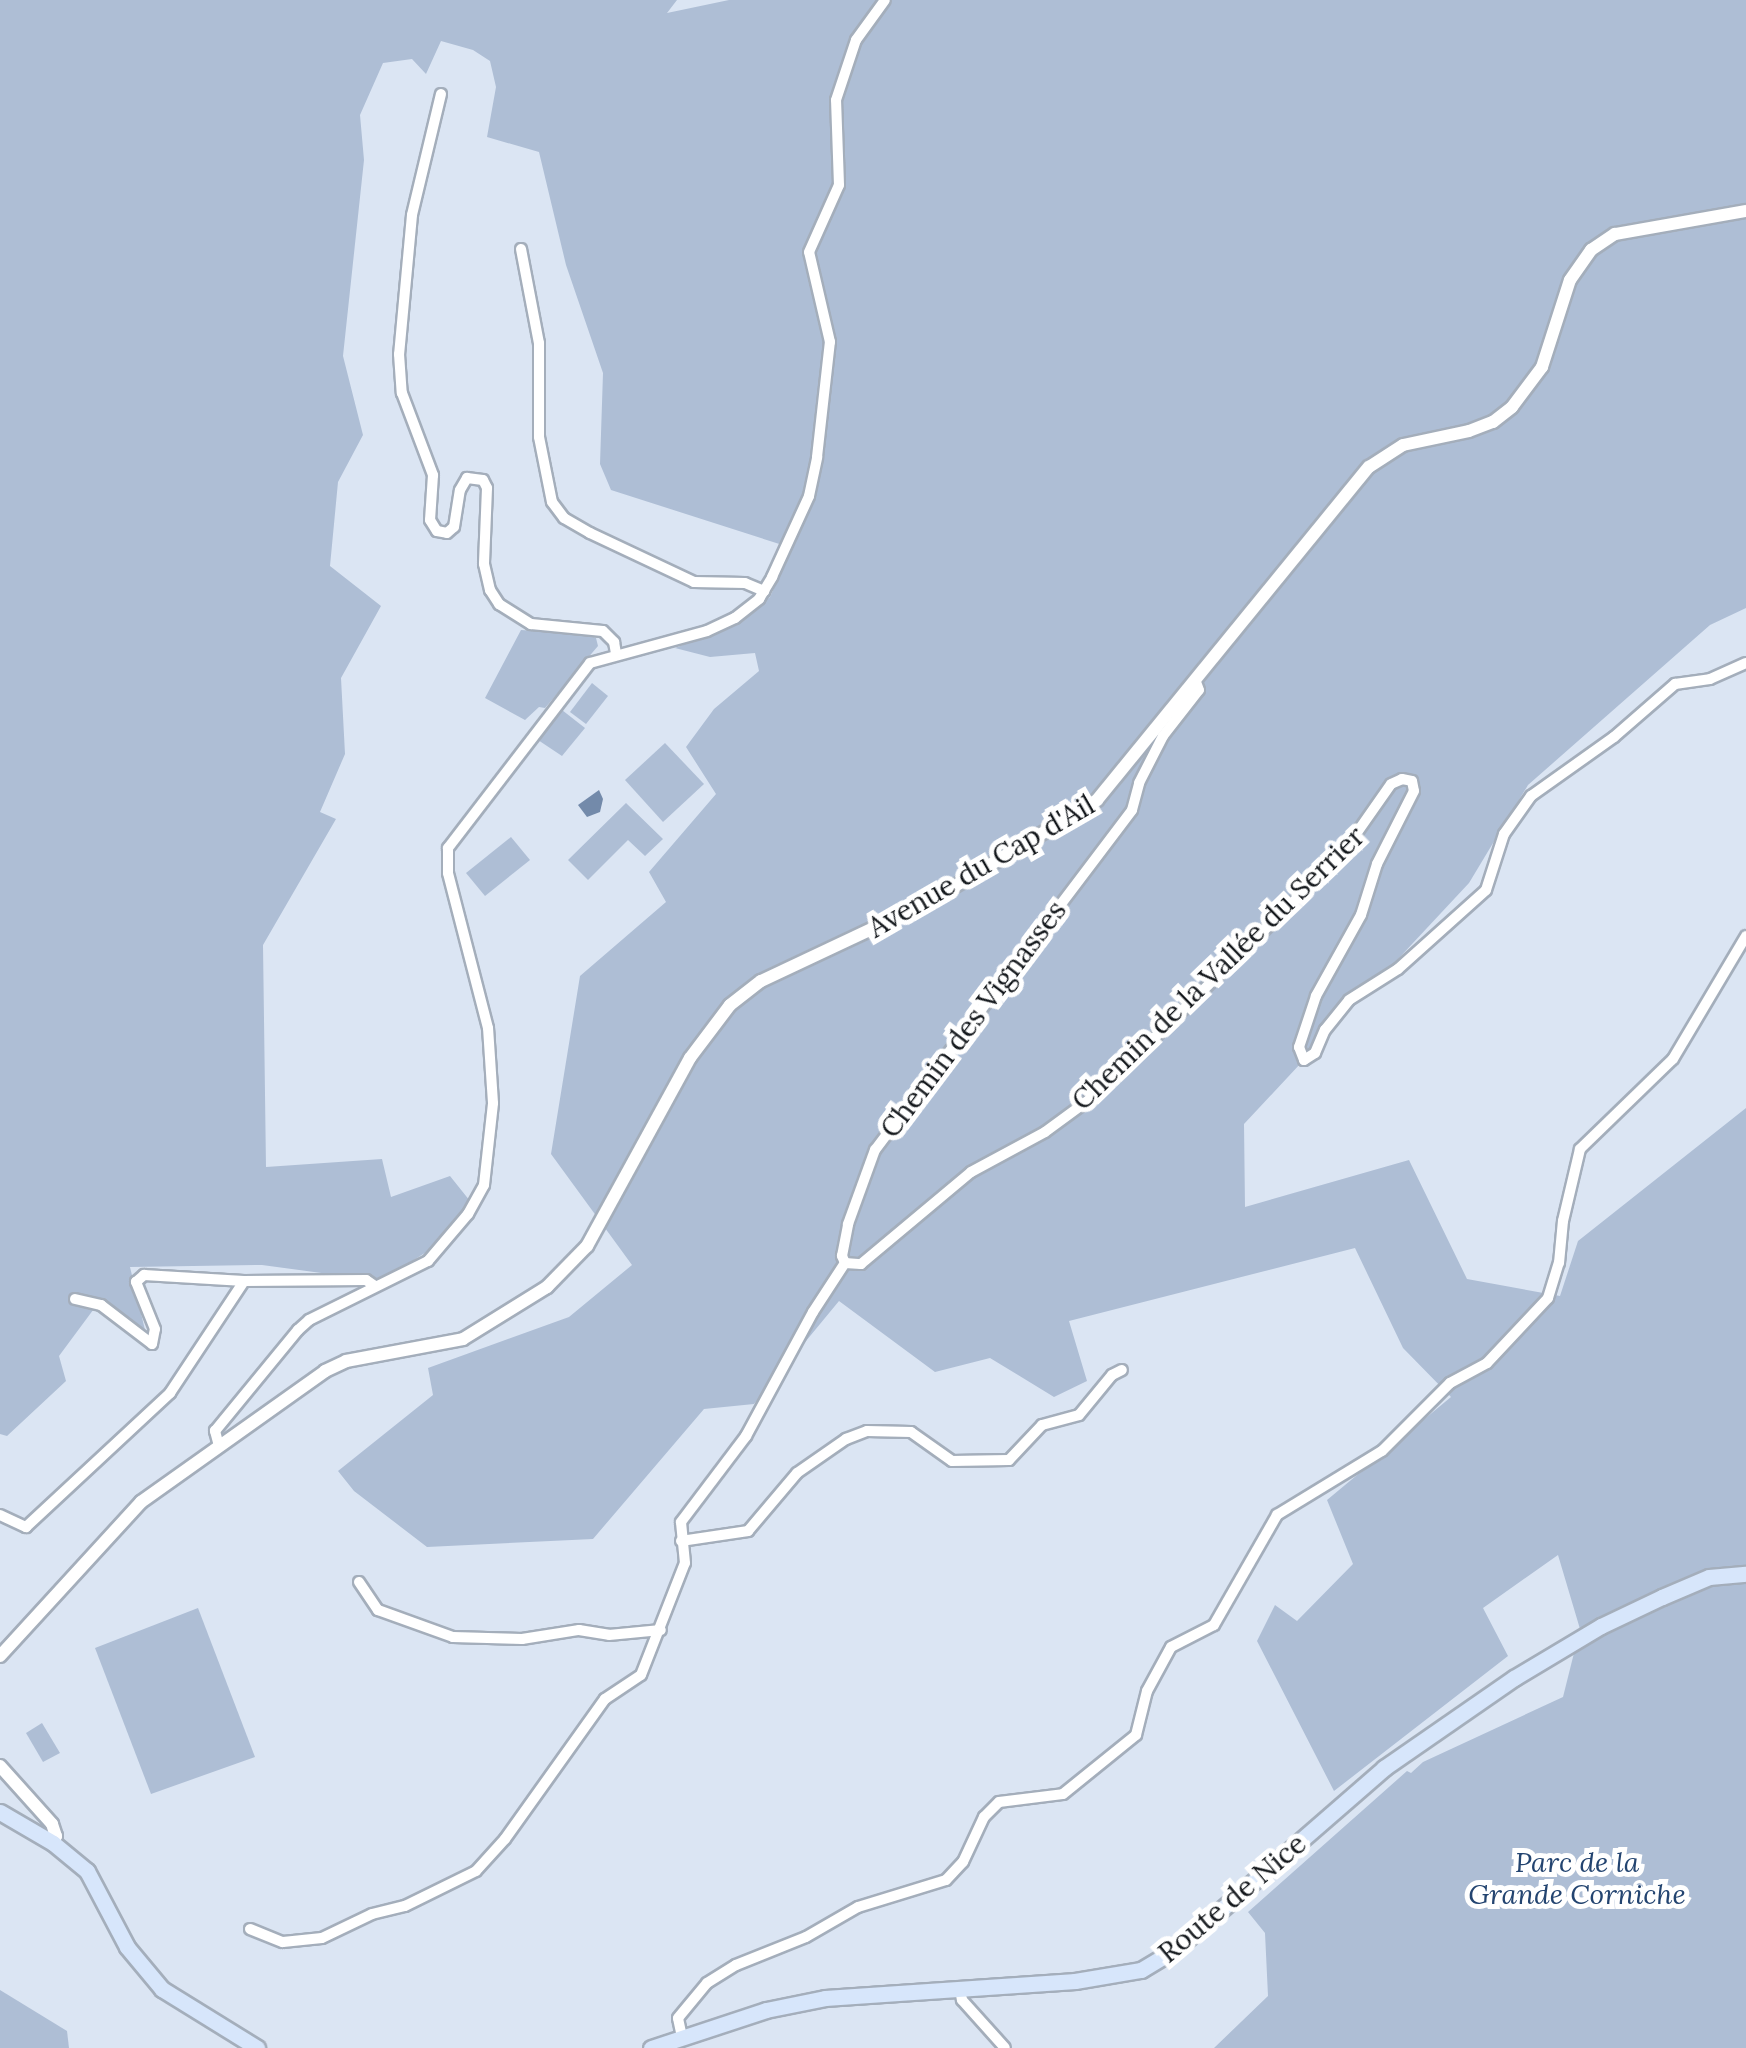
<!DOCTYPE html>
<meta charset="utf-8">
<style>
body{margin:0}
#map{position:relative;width:1746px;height:2048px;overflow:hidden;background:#dbe5f3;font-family:Lora,serif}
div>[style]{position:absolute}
.green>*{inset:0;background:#aebed5}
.water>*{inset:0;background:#738aaa}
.roads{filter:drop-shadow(2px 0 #a4aebb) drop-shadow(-2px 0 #a4aebb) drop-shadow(0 2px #a4aebb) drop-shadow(0 -2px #a4aebb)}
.minor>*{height:10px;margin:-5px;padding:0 5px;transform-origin:5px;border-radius:5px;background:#fff}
.tertiary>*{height:12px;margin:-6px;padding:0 6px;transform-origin:6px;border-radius:6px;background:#fff}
.secondary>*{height:15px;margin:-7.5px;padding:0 7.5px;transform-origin:7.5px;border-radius:7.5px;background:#d7e6fb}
span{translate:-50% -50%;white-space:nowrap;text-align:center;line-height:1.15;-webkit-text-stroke:10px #fff;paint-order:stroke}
.street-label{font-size:28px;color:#13171b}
.park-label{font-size:28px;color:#234470;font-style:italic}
</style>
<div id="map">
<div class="green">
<div style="clip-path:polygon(0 0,677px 0,667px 13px,729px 0,1746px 0,1746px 608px,1710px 625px,1528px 785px,1469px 883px,1244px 1124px,1245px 1207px,1409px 1160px,1467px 1279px,1560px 1296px,1578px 1241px,1746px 1108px,1746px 2048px,1214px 2048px,1268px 1996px,1265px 1933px,1248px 1912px,1407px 1771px,1411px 1773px,1423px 1762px,1563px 1697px,1580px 1629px,1558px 1555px,1483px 1608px,1508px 1656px,1334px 1791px,1257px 1641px,1275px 1605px,1297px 1621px,1353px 1564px,1327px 1500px,1451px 1397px,1403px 1348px,1355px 1248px,1069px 1321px,1087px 1381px,1054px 1397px,990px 1358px,935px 1372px,839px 1301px,754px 1404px,704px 1409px,593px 1539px,427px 1547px,354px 1491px,338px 1471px,433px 1395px,428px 1368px,569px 1317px,632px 1265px,551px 1154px,580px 976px,666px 902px,649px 872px,716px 794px,686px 747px,714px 709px,759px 671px,755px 653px,710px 657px,675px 648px,727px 628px,770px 597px,792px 548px,611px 490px,600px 464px,603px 373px,566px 265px,539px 152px,487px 137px,496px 87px,490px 61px,473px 50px,441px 41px,426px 74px,412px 59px,383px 63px,360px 115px,364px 160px,343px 356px,363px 435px,338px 482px,330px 566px,381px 606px,341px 678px,345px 754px,320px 812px,336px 819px,263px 945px,266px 1167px,382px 1159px,391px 1197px,450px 1176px,470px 1201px,431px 1249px,381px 1281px,262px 1265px,130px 1267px,145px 1330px,99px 1302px,59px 1356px,66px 1381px,7px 1436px,0 1434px)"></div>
<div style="clip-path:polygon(521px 630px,586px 634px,596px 638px,598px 646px,545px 708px,539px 707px,525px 720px,485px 698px)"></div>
<div style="clip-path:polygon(592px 683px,608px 696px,586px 724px,570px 712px)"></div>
<div style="clip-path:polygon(562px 710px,585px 728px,562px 756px,538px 740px)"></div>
<div style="clip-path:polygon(665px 743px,704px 784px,663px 822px,625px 780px)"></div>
<div style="clip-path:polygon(626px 803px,663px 839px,645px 856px,628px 840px,588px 880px,568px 860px)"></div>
<div style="clip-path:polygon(511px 837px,530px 860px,485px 896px,466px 873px)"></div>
<div style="clip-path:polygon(198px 1608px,255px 1757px,151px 1794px,95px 1648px)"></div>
<div style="clip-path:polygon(42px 1723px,60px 1753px,43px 1762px,26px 1733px)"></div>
<div style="clip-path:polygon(0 1990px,67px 2031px,69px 2048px,0 2048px)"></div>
</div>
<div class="water">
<div style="clip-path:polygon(599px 790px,603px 799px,600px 812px,587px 817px,578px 805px)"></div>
</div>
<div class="roads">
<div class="minor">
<div style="left:441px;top:94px;width:124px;rotate:103.5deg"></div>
<div style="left:412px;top:215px;width:140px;rotate:95.3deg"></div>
<div style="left:399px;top:354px;width:39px;rotate:86deg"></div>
<div style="left:402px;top:393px;width:88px;rotate:69.3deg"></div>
<div style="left:433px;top:475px;width:45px;rotate:93.8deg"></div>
<div style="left:430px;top:520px;width:13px;rotate:58deg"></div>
<div style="left:437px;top:531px;width:10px;rotate:11deg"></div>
<div style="left:447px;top:533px;width:9px;rotate:-41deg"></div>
<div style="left:454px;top:527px;width:37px;rotate:-81deg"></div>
<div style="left:460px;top:490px;width:14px;rotate:-60deg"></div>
<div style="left:467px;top:478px;width:16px;rotate:7deg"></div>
<div style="left:483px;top:480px;width:9px;rotate:63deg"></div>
<div style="left:487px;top:488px;width:76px;rotate:92.3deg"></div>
<div style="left:484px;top:564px;width:27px;rotate:77deg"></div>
<div style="left:490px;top:590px;width:17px;rotate:57deg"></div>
<div style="left:499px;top:604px;width:38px;rotate:32deg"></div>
<div style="left:531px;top:624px;width:72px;rotate:5.6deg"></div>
<div style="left:603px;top:631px;width:16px;rotate:45deg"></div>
<div style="left:614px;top:642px;width:11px;rotate:80deg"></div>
<div style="left:521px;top:249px;width:96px;rotate:79.2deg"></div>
<div style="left:539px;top:343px;width:94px;rotate:90deg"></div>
<div style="left:539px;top:437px;width:66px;rotate:78.7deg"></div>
<div style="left:552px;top:502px;width:20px;rotate:53deg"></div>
<div style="left:564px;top:518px;width:30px;rotate:30deg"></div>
<div style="left:590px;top:533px;width:115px;rotate:25.2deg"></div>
<div style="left:694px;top:582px;width:51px;rotate:1.1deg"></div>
<div style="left:745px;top:583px;width:21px;rotate:23deg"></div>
<div style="left:845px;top:1263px;width:16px;rotate:4deg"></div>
<div style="left:861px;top:1264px;width:143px;rotate:-39.9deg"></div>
<div style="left:971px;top:1172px;width:84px;rotate:-28.4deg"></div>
<div style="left:1045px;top:1132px;width:66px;rotate:-36.3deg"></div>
<div style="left:1098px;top:1093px;width:342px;rotate:-44.4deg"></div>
<div style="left:1342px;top:854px;width:85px;rotate:-55deg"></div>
<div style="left:1391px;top:784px;width:12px;rotate:-24deg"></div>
<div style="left:1402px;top:779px;width:10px;rotate:11deg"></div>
<div style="left:1412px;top:781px;width:10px;rotate:79deg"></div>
<div style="left:1414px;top:791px;width:82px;rotate:116.9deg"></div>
<div style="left:1377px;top:864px;width:53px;rotate:107.4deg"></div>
<div style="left:1361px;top:915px;width:93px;rotate:119.1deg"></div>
<div style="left:1316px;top:996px;width:54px;rotate:108.4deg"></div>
<div style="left:1299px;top:1047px;width:14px;rotate:69deg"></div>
<div style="left:1304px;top:1060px;width:13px;rotate:-32deg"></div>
<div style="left:1315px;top:1053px;width:25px;rotate:-67deg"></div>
<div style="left:1325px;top:1030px;width:38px;rotate:-51deg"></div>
<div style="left:1349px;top:1000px;width:58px;rotate:-32.3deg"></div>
<div style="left:1398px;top:969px;width:118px;rotate:-41.9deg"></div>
<div style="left:1486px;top:890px;width:59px;rotate:-72.2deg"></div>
<div style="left:1504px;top:834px;width:47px;rotate:-54.6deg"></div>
<div style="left:1531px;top:796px;width:102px;rotate:-35.4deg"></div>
<div style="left:1614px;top:737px;width:81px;rotate:-41deg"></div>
<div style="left:1675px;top:684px;width:35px;rotate:-8deg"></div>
<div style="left:1710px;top:679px;width:39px;rotate:-24deg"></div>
<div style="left:75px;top:1299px;width:27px;rotate:13deg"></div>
<div style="left:101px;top:1305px;width:64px;rotate:37.4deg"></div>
<div style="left:152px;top:1344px;width:15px;rotate:-79deg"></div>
<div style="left:155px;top:1329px;width:51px;rotate:-112deg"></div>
<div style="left:136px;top:1282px;width:11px;rotate:-41deg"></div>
<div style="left:144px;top:1275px;width:100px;rotate:3.4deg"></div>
<div style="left:244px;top:1281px;width:122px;rotate:-0.5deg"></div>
<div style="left:366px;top:1280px;width:11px;rotate:34deg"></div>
<div style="left:219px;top:1446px;width:16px;rotate:-105deg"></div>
<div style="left:215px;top:1431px;width:131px;rotate:-50.6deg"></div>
<div style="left:298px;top:1330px;width:15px;rotate:-42deg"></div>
<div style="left:309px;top:1320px;width:133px;rotate:-26.4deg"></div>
<div style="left:428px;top:1261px;width:62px;rotate:-49.6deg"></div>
<div style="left:468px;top:1214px;width:33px;rotate:-61deg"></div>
<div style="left:484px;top:1185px;width:82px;rotate:-83.7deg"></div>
<div style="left:493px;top:1103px;width:75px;rotate:-93.8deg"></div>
<div style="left:488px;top:1028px;width:160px;rotate:-104.5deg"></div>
<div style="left:448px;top:873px;width:25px;rotate:-90deg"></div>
<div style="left:448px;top:848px;width:233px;rotate:-52.5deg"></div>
<div style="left:590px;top:663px;width:121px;rotate:-15.3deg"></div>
<div style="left:707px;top:631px;width:31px;rotate:-25deg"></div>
<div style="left:735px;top:618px;width:31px;rotate:-38deg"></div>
<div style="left:759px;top:599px;width:26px;rotate:-59deg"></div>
<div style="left:772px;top:577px;width:89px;rotate:-65.4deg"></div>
<div style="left:809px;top:496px;width:40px;rotate:-78deg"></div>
<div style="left:817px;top:457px;width:116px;rotate:-83.6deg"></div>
<div style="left:830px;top:342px;width:92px;rotate:-103.1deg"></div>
<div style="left:809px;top:252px;width:73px;rotate:-65.9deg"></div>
<div style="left:839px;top:185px;width:85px;rotate:-92deg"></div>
<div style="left:836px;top:100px;width:63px;rotate:-71.6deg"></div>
<div style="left:856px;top:40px;width:49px;rotate:-54.1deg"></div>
<div style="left:0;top:1515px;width:29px;rotate:25deg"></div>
<div style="left:26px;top:1527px;width:197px;rotate:-42.9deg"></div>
<div style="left:170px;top:1393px;width:134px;rotate:-56.5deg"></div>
<div style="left:681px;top:1541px;width:68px;rotate:-8.5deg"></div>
<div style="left:748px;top:1531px;width:76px;rotate:-49.8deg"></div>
<div style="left:797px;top:1473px;width:60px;rotate:-34.8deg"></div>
<div style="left:846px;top:1439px;width:22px;rotate:-21deg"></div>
<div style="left:867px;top:1431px;width:44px;rotate:1.3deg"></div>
<div style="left:911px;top:1432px;width:50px;rotate:35.3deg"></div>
<div style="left:952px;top:1461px;width:57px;rotate:-1deg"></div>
<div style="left:1009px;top:1460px;width:48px;rotate:-46.7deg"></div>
<div style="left:1042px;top:1425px;width:38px;rotate:-15deg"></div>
<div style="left:1079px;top:1415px;width:52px;rotate:-50.5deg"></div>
<div style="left:1112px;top:1375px;width:11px;rotate:-27deg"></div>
<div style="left:359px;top:1582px;width:34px;rotate:56deg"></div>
<div style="left:378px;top:1610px;width:80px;rotate:19.8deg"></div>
<div style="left:453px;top:1637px;width:69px;rotate:1.7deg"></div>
<div style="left:522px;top:1639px;width:58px;rotate:-9deg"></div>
<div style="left:579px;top:1630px;width:30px;rotate:9deg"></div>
<div style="left:609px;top:1635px;width:52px;rotate:-5.5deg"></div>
<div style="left:250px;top:1929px;width:35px;rotate:22deg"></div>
<div style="left:283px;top:1942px;width:39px;rotate:-6deg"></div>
<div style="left:322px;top:1938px;width:55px;rotate:-25.6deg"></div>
<div style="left:372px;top:1914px;width:34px;rotate:-14deg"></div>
<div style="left:405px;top:1906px;width:79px;rotate:-26.2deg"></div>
<div style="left:476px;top:1871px;width:43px;rotate:-47.8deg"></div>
<div style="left:505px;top:1839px;width:172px;rotate:-54.5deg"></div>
<div style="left:605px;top:1699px;width:43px;rotate:-33.7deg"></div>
<div style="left:641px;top:1675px;width:120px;rotate:-68.6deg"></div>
<div style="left:685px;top:1563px;width:41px;rotate:-95.6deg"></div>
<div style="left:681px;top:1522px;width:108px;rotate:-52.9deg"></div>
<div style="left:746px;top:1436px;width:141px;rotate:-61.6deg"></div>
<div style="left:813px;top:1312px;width:59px;rotate:-56.9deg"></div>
<div style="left:845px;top:1263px;width:8px;rotate:-113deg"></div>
<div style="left:842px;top:1256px;width:33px;rotate:-79deg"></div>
<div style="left:848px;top:1224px;width:79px;rotate:-70deg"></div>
<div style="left:875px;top:1150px;width:426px;rotate:-52.9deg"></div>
<div style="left:1132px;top:810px;width:28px;rotate:-75deg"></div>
<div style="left:1139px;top:783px;width:53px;rotate:-62.9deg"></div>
<div style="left:1163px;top:736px;width:58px;rotate:-52deg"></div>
<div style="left:1199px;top:690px;width:9px;rotate:-111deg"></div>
<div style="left:960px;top:1989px;width:11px;rotate:80deg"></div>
<div style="left:962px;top:2000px;width:64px;rotate:48.1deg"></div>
<div style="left:682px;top:2037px;width:19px;rotate:-102deg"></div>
<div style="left:678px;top:2018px;width:45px;rotate:-50.4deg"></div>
<div style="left:707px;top:1983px;width:34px;rotate:-32deg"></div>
<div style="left:736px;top:1965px;width:75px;rotate:-21.8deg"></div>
<div style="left:806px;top:1937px;width:60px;rotate:-30deg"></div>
<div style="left:858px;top:1907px;width:92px;rotate:-17.1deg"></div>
<div style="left:946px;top:1880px;width:25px;rotate:-47deg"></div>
<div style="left:963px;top:1862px;width:50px;rotate:-65deg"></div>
<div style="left:984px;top:1817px;width:21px;rotate:-45deg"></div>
<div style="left:999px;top:1802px;width:64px;rotate:-7.1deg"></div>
<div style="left:1063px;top:1794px;width:94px;rotate:-38.9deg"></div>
<div style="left:1136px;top:1735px;width:45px;rotate:-76deg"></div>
<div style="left:1147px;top:1691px;width:50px;rotate:-61.4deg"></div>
<div style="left:1171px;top:1647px;width:48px;rotate:-27.1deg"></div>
<div style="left:1214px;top:1625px;width:127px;rotate:-60.2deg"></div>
<div style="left:1277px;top:1515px;width:123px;rotate:-31.4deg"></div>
<div style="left:1382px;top:1451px;width:96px;rotate:-45deg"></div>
<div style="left:1450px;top:1383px;width:42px;rotate:-28.4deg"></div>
<div style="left:1487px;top:1363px;width:89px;rotate:-46.8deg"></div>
<div style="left:1548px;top:1298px;width:37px;rotate:-73deg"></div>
<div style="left:1559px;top:1263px;width:42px;rotate:-84.6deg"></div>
<div style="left:1563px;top:1221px;width:74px;rotate:-76.7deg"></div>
<div style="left:1580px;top:1149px;width:129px;rotate:-44.1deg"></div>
<div style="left:1673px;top:1059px;width:143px;rotate:-59.3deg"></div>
</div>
<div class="tertiary">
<div style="left:0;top:1656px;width:209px;rotate:-47.5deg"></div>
<div style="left:141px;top:1502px;width:226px;rotate:-35.4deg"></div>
<div style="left:325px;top:1371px;width:23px;rotate:-25deg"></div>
<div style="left:346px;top:1361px;width:119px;rotate:-10.6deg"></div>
<div style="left:463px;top:1339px;width:99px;rotate:-31.8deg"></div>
<div style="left:547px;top:1287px;width:57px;rotate:-45.7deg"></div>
<div style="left:587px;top:1246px;width:214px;rotate:-61.3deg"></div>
<div style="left:690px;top:1058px;width:66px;rotate:-53deg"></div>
<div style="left:730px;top:1005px;width:39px;rotate:-38deg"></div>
<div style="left:761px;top:981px;width:183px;rotate:-25.2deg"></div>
<div style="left:927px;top:903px;width:199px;rotate:-31.2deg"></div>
<div style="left:1097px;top:800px;width:430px;rotate:-50.8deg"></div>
<div style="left:1369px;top:467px;width:40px;rotate:-32.9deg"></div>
<div style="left:1403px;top:445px;width:67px;rotate:-12deg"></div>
<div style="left:1469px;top:431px;width:26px;rotate:-21deg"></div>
<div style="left:1493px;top:422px;width:24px;rotate:-38deg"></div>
<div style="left:1512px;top:407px;width:50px;rotate:-53.1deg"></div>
<div style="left:1542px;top:367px;width:91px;rotate:-72.2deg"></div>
<div style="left:1570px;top:280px;width:37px;rotate:-55deg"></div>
<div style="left:1591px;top:250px;width:29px;rotate:-34deg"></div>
<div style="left:1615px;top:234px;width:133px;rotate:-10deg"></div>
<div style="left:0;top:1766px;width:78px;rotate:48.1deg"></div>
<div style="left:52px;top:1824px;width:13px;rotate:72deg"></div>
<div style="left:56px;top:1836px;width:8px;rotate:113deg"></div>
</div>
<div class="secondary">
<div style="left:0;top:1812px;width:61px;rotate:30.3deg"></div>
<div style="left:53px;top:1843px;width:44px;rotate:39.5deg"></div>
<div style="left:87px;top:1871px;width:86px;rotate:62.2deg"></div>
<div style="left:127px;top:1947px;width:55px;rotate:50.2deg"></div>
<div style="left:162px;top:1989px;width:112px;rotate:31.8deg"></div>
<div style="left:651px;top:2048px;width:121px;rotate:-18.3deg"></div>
<div style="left:766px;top:2010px;width:60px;rotate:-11.5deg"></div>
<div style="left:825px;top:1998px;width:251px;rotate:-3.9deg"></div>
<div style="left:1075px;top:1981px;width:67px;rotate:-9.5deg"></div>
<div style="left:1141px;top:1970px;width:41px;rotate:-31deg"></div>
<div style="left:1176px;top:1949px;width:276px;rotate:-41deg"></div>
<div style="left:1384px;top:1768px;width:158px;rotate:-34.7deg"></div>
<div style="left:1514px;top:1678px;width:101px;rotate:-30.9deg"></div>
<div style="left:1601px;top:1626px;width:68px;rotate:-25.4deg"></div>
<div style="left:1662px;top:1597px;width:51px;rotate:-23.1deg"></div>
<div style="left:1709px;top:1577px;width:37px;rotate:-5deg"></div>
</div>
</div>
<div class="street-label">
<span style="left:981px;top:866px;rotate:-30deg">Avenue du Cap d'Ail</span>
<span style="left:1218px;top:968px;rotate:-44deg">Chemin de la Vallée du Serrier</span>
<span style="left:973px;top:1019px;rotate:-53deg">Chemin des Vignasses</span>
<span style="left:1232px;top:1898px;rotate:-40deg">Route de Nice</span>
</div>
<div class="park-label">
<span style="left:1577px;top:1878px">Parc de la<br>Grande Corniche</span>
</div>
</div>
